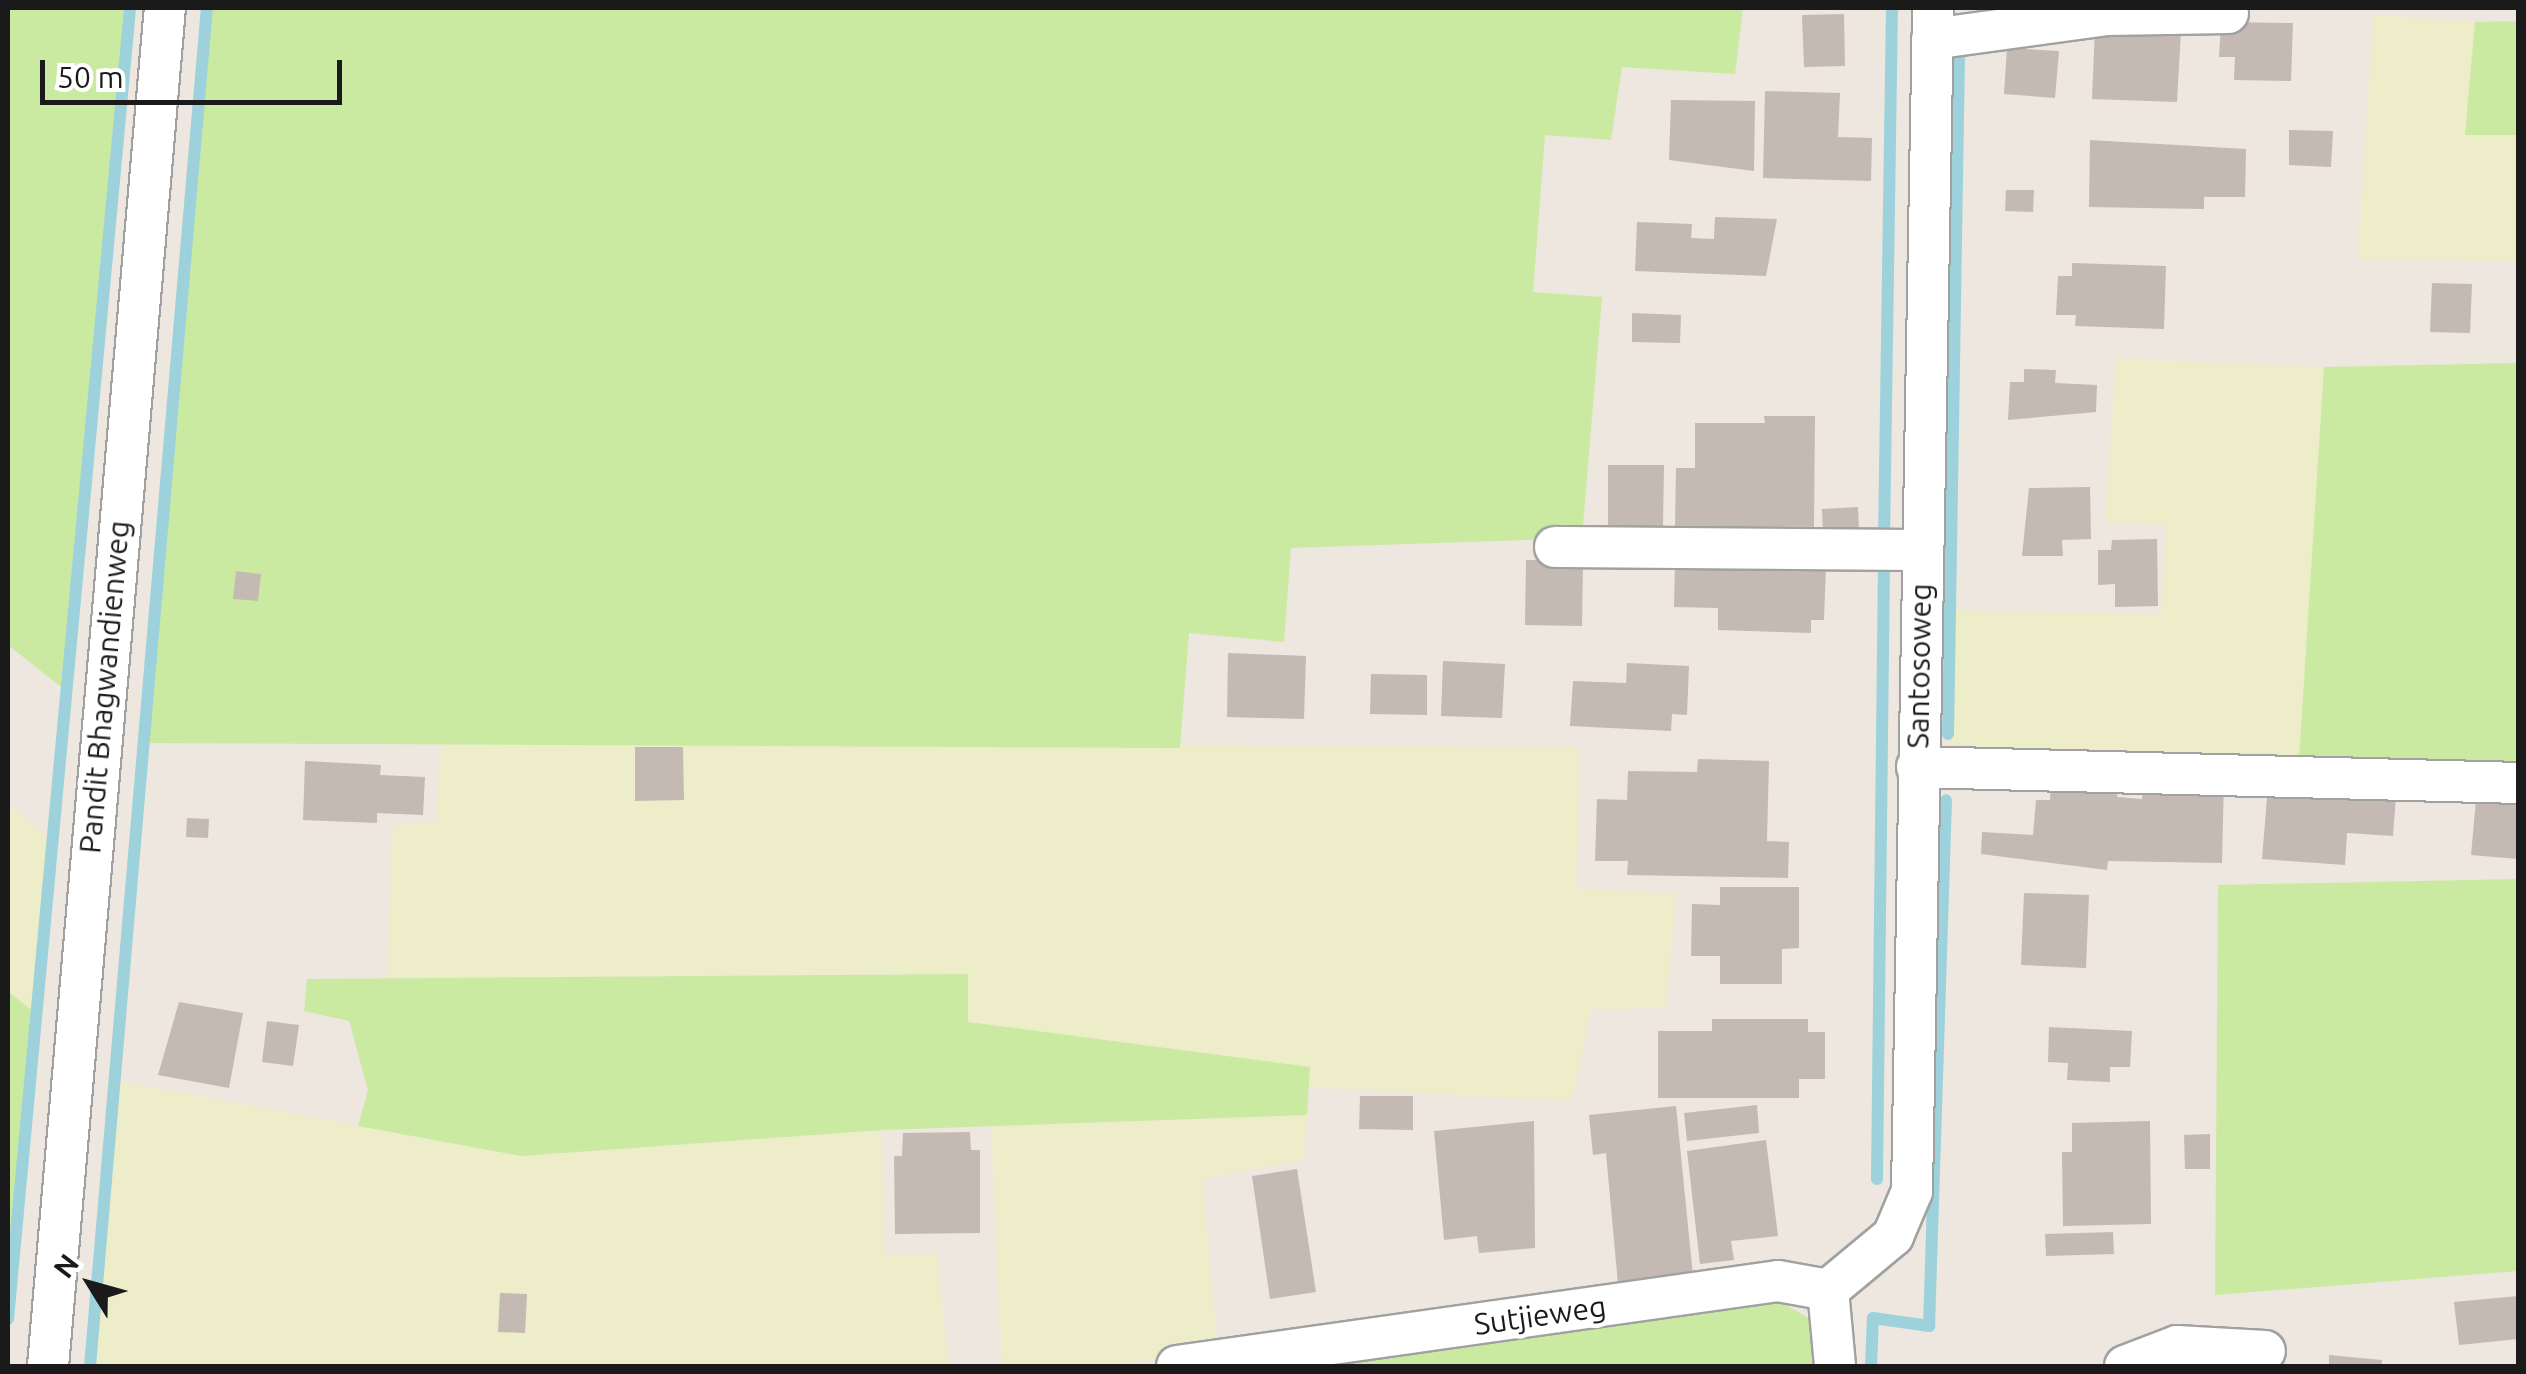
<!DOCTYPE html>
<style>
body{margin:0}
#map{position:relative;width:2526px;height:1374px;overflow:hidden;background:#ede7df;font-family:Ubuntu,sans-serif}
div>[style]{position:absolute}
.farmland>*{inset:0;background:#ededc9}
.grass>*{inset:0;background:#caeaa2}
.stream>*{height:12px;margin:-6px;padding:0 6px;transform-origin:6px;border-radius:6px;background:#9dd2dc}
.building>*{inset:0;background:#c4b9b3}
.roads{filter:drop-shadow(2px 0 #a1a1a1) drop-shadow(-2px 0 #a1a1a1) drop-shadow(0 2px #a1a1a1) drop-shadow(0 -2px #a1a1a1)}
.minor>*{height:40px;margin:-20px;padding:0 20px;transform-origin:20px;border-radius:20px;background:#fff}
span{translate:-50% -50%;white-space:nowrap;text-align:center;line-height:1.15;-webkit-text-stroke:9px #fff;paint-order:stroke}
.street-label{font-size:30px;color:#1a1a1a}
.frame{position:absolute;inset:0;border:10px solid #1a1a1a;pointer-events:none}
.north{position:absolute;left:40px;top:1234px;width:100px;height:100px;-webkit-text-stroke:8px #fff;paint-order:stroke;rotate:307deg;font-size:28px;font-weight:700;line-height:40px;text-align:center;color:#1a1a1a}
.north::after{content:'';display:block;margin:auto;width:35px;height:45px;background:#1a1a1a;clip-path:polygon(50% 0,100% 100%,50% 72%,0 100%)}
.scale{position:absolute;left:40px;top:60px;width:302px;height:45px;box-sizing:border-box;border:5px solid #1a1a1a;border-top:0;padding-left:12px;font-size:30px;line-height:35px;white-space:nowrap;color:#1a1a1a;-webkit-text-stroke:8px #fff;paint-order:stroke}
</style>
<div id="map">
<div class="farmland">
<div style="clip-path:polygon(2373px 15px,2475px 22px,2465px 135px,2518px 135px,2518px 261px,2358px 259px)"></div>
<div style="clip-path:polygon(2116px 359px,2324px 367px,2299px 761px,1947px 758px,1950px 610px,2161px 615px,2167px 525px,2105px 522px)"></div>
<div style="clip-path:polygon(441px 744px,1580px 747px,1576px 889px,1676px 894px,1666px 1007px,1591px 1010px,1572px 1101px,1309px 1087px,1309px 1067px,967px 1022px,968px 974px,387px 978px,393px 825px,436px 822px)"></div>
<div style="clip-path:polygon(8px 804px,50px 839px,37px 1015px,8px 991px)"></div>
<div style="clip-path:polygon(112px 1080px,521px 1156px,882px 1130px,884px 1256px,937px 1254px,949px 1366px,90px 1366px)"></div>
<div style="clip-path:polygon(1307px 1115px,1303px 1160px,1202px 1179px,1218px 1351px,1102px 1366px,1002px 1366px,991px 1126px)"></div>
</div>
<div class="grass">
<div style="clip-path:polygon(8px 8px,130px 8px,65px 690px,8px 645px)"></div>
<div style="clip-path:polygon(207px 8px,1743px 8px,1735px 74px,1622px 67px,1611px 140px,1545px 135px,1533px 292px,1602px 297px,1582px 538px,1291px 548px,1284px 642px,1189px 633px,1180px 748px,139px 743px)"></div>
<div style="clip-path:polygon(2518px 21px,2518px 135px,2465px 135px,2475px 22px)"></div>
<div style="clip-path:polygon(2518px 363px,2518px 763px,2299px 761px,2324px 367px)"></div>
<div style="clip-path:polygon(2518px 879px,2518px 1271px,2215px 1295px,2218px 885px)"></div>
<div style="clip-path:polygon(968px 974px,968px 1022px,1310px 1067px,1307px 1115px,882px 1130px,521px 1156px,358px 1126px,368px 1090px,349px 1021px,304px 1011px,307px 979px)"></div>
<div style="clip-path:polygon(8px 991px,37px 1015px,8px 1315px)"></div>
<div style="clip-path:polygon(1749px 1301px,1782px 1303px,1812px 1320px,1816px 1366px,1309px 1366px)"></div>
</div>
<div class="stream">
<div style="left:1884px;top:539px;width:531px;rotate:-89.14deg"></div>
<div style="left:1948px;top:734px;width:678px;rotate:-89.07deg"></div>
<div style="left:1877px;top:1179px;width:613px;rotate:-89.35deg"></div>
<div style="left:8px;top:1319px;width:1317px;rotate:-84.68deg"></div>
<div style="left:90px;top:1366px;width:1363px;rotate:-85.08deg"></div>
<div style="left:1871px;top:1366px;width:48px;rotate:-87.6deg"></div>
<div style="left:1873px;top:1318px;width:57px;rotate:8.1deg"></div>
<div style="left:1929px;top:1326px;width:526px;rotate:-88.15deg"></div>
</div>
<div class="building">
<div style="clip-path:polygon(1844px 14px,1845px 66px,1804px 67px,1802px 15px)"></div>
<div style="clip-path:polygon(2221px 22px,2293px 23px,2291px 81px,2234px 80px,2235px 57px,2219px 57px)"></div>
<div style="clip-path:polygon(2095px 26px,2181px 30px,2177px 102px,2092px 99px)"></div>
<div style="clip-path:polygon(2007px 48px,2059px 51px,2055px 98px,2004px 94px)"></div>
<div style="clip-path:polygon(1765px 91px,1840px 93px,1838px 137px,1872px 138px,1871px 181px,1763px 178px)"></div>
<div style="clip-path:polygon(1671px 100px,1755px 101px,1754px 171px,1669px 160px)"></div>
<div style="clip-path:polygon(2289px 130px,2333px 131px,2331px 167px,2289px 165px)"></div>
<div style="clip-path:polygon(2090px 140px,2246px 149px,2245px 197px,2204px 197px,2204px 209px,2089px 207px)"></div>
<div style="clip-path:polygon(2006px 190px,2034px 190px,2033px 212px,2005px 211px)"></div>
<div style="clip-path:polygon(1715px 217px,1777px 219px,1766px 276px,1635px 271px,1637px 222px,1692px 224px,1691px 238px,1714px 239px)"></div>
<div style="clip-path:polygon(2072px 263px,2166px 266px,2164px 329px,2075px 326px,2076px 315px,2056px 315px,2058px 276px,2072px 276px)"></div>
<div style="clip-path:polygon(2432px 283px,2472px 284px,2470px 333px,2430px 332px)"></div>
<div style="clip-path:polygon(1632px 313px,1681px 315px,1680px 343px,1632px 342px)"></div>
<div style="clip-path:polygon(2024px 369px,2056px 370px,2055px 383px,2097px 385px,2096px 412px,2008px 420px,2010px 382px,2024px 382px)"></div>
<div style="clip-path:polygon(1764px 416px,1815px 416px,1814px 527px,1675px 526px,1676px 468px,1695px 468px,1695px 423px,1765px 423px)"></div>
<div style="clip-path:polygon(1608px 465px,1664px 465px,1663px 526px,1608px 526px)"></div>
<div style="clip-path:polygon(2090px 487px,2091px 539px,2062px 540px,2063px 556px,2022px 556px,2029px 488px)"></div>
<div style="clip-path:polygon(1858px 507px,1859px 530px,1823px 532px,1822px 509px)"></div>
<div style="clip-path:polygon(2157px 539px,2158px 606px,2115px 607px,2115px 584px,2098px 585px,2098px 550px,2111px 550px,2112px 540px)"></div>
<div style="clip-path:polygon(1526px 560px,1583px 560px,1582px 626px,1525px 625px)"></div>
<div style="clip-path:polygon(1675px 562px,1826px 566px,1824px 620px,1811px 620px,1811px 633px,1718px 630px,1718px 608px,1674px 607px)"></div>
<div style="clip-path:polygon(236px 571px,261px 574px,258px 601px,233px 599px)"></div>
<div style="clip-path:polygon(1228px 653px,1306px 656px,1304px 719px,1227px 717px)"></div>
<div style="clip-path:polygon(1443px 661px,1505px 664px,1502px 718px,1441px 716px)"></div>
<div style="clip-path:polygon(1627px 663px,1689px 666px,1687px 715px,1672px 714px,1671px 731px,1570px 726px,1573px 681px,1626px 683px)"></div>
<div style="clip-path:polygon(1371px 674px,1427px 675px,1427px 715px,1370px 714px)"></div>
<div style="clip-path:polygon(635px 747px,683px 747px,684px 800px,635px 801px)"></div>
<div style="clip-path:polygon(1698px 759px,1769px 761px,1767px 841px,1789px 842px,1788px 878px,1627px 875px,1628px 861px,1595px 861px,1597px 799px,1627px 800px,1628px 771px,1697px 772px)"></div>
<div style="clip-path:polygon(305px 761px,381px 765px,380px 775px,425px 777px,423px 815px,377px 813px,377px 823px,303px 820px)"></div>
<div style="clip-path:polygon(2224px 778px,2222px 863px,2108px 861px,2107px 870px,1981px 854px,1982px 832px,2033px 835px,2036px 800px,2050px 800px,2051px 782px,2118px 786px,2117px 797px,2142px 799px,2143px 779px)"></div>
<div style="clip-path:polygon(2268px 786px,2396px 796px,2393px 836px,2347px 833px,2345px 865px,2262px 859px)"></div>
<div style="clip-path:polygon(2476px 800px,2518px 803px,2518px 859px,2471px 855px)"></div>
<div style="clip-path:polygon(187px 818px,209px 819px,208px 838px,186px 837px)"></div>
<div style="clip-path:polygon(1720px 887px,1799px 887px,1799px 948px,1782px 949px,1782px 984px,1720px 984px,1720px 956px,1691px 956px,1692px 904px,1720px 905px)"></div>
<div style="clip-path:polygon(2024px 893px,2089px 895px,2086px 968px,2021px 965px)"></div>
<div style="clip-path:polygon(179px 1002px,243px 1013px,229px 1088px,158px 1075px)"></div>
<div style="clip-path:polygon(1712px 1019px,1808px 1019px,1808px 1032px,1825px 1032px,1825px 1079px,1799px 1079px,1799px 1098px,1658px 1098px,1658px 1031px,1712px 1031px)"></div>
<div style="clip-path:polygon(267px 1021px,299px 1025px,293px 1066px,262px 1062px)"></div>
<div style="clip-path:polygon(2049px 1027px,2132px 1031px,2130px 1067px,2110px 1067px,2110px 1082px,2067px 1080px,2068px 1063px,2048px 1062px)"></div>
<div style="clip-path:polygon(1360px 1096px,1413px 1096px,1413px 1130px,1359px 1129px)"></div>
<div style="clip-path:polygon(1757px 1105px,1759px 1133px,1687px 1141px,1684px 1113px)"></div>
<div style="clip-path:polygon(1676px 1106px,1693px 1276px,1618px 1284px,1606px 1153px,1593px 1155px,1589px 1115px)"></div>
<div style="clip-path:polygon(1534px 1121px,1535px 1248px,1479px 1253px,1477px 1236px,1444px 1240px,1434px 1131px)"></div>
<div style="clip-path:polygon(2150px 1121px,2151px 1224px,2063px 1226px,2062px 1152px,2072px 1152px,2072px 1123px)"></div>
<div style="clip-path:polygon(970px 1132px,971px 1150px,980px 1150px,980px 1233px,895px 1234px,894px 1156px,902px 1156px,903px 1133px)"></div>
<div style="clip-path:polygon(2210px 1134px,2210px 1169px,2185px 1169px,2184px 1135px)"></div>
<div style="clip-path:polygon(1766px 1140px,1778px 1236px,1731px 1241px,1734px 1260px,1700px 1264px,1687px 1151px)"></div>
<div style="clip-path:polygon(1297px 1169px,1316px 1292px,1270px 1299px,1252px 1176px)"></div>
<div style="clip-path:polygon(2113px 1232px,2114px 1254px,2046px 1256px,2045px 1234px)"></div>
<div style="clip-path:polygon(500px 1293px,527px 1294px,525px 1333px,498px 1332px)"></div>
<div style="clip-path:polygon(2518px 1296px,2518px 1339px,2459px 1345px,2454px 1302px)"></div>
<div style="clip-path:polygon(2329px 1355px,2382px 1360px,2381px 1366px,2329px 1366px)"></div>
</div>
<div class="roads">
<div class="minor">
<div style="left:1932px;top:39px;width:177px;rotate:-7.8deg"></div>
<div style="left:2107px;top:15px;width:121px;rotate:-0.9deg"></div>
<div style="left:1555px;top:547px;width:366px;rotate:0.5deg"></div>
<div style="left:1917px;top:767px;width:601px;rotate:1.52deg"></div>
<div style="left:1828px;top:1290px;width:85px;rotate:-39.7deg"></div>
<div style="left:1893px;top:1236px;width:49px;rotate:-67.1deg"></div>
<div style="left:1912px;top:1191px;width:1183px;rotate:-88.98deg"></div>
<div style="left:1828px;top:1290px;width:76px;rotate:84.7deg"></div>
<div style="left:48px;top:1366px;width:1363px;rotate:-85.08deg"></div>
<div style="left:1177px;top:1366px;width:607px;rotate:-8.05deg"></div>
<div style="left:1778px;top:1281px;width:51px;rotate:10.2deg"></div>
<div style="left:2125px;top:1366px;width:56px;rotate:-21deg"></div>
<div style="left:2177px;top:1346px;width:88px;rotate:3.3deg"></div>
</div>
</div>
<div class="street-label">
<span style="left:1919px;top:666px;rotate:-89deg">Santosoweg</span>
<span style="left:104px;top:687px;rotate:-85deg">Pandit Bhagwandienweg</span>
<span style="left:1540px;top:1315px;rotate:-8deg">Sutjieweg</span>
</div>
<div class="frame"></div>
<div class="north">N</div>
<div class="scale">50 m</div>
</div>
